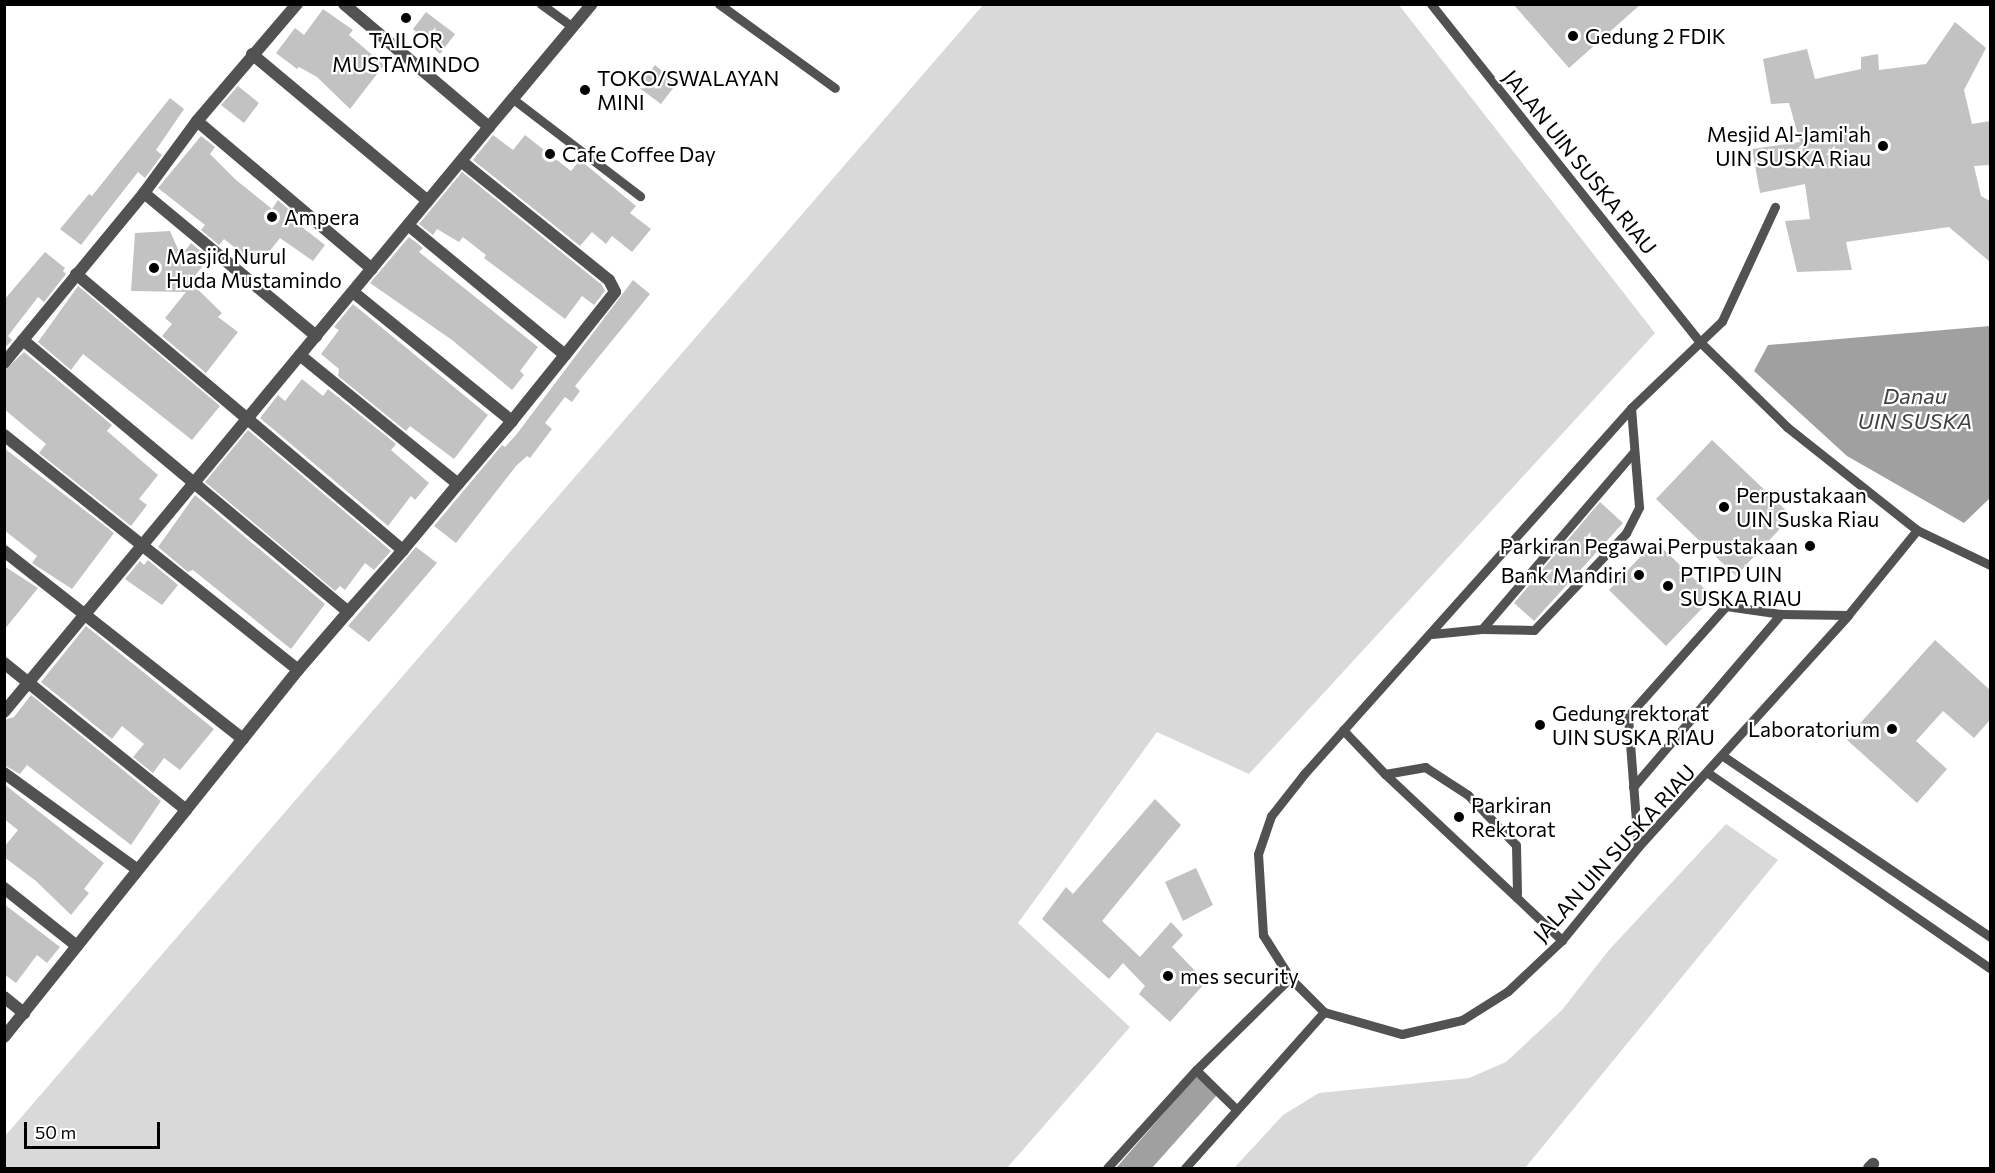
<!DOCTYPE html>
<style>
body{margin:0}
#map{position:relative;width:1995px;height:1173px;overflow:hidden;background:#fff;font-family:Commissioner,sans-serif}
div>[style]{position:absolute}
.green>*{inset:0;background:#d9d9d9}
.water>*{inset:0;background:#a0a0a0}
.building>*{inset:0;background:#c2c2c2}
.lane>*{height:9px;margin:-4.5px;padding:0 4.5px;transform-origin:4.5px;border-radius:4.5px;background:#525252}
.street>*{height:12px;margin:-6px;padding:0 6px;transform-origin:6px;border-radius:6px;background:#525252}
.dots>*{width:16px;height:16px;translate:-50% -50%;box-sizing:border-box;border:3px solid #fff;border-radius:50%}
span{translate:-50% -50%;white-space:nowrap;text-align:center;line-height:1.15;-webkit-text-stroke:4.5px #fff;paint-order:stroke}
.poi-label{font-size:21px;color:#000}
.left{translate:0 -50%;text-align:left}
.right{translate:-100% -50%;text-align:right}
.street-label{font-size:21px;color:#000}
.water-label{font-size:22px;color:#414141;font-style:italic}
.frame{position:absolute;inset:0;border:6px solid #000;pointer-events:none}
.scale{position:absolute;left:24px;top:1122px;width:136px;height:27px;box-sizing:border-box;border:3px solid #000;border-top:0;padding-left:8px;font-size:18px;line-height:21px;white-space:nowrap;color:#000;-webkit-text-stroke:4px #fff;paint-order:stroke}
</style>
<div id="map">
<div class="green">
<div style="clip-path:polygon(983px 5px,1399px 5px,1655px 333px,1249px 774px,1157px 732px,1018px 923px,1130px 1027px,1007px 1168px,5px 1168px,5px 1136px)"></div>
<div style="clip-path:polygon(1726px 824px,1778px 860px,1525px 1168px,1234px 1168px,1283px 1115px,1319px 1093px,1469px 1078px,1506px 1062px,1562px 1010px,1609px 950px)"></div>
</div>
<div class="water">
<div style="clip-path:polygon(1990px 326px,1990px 498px,1964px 523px,1847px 456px,1754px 371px,1768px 345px)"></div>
<div style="clip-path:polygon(1197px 1075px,1217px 1095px,1152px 1168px,1116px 1168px)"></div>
</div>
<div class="building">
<div style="clip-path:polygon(1513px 4px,1641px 4px,1569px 68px)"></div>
<div style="clip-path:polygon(323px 9px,353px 30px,349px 35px,384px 65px,350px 109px,317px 77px,299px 67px,297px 69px,276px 53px,295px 28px,304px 35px)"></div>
<div style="clip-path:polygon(426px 12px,455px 34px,440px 54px,413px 29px)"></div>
<div style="clip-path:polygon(1955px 22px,1986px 48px,1964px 90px,1972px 124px,1990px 121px,1990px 165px,1974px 166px,1981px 196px,1990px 201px,1990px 262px,1949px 227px,1846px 242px,1852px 270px,1797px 272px,1785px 221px,1810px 219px,1805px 184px,1760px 193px,1752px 149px,1800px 142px,1789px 103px,1771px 104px,1763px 59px,1807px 49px,1815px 79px,1861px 69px,1861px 57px,1878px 54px,1879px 70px,1926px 64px)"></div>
<div style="clip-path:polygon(655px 65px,677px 83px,661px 104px,638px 87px)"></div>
<div style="clip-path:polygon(238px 86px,259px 103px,244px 123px,221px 105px)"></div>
<div style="clip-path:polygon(170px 98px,184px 109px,156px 150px,162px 155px,145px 178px,138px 172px,81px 245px,60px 229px,89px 194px,92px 196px)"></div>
<div style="clip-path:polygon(493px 135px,513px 150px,525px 135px,571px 171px,580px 160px,636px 206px,630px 213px,651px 229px,632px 252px,612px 236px,606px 244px,592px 232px,580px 246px,473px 160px)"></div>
<div style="clip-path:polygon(201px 136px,215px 147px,210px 154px,236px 180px,272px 209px,278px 200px,296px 216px,293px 220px,325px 245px,313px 261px,280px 238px,258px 266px,224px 239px,219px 245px,201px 230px,205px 225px,158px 188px)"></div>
<div style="clip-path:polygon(462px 172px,602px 285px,605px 291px,594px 305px,582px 296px,565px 319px,484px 258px,486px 255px,463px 237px,459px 242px,437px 229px,433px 235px,419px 224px)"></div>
<div style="clip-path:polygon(170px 231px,181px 256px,191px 243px,209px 258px,190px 282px,222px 313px,218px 317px,238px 332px,206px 373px,162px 336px,172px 324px,165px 318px,186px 292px,131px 291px,135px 233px)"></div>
<div style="clip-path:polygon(409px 237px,423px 248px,419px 252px,538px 347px,520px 371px,524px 375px,512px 390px,452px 340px,370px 283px)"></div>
<div style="clip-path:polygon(45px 252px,65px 268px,63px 271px,66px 274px,44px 302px,38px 297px,8px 336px,12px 340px,4px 349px,4px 300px)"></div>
<div style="clip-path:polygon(633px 280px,650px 294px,575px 386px,580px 391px,572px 402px,565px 397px,545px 423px,552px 429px,530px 458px,527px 456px,516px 466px,456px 543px,434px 526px,502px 445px,505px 447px,516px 435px)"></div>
<div style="clip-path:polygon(78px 286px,220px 406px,192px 440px,83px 354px,71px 370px,38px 342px)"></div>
<div style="clip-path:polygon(353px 304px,488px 415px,454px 459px,410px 426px,406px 431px,338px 376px,339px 369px,321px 354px,339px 330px,334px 327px)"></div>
<div style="clip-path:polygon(24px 352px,112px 425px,107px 431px,158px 475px,139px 499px,147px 505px,131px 526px,39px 453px,46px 444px,4px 409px,4px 371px)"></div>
<div style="clip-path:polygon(302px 379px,323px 396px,328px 389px,396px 444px,391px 450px,429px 483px,415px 500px,411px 496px,388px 526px,260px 418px,278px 395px,285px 401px)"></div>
<div style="clip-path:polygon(248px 430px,391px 551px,374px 570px,365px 563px,345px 590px,340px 586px,335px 591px,205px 482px)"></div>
<div style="clip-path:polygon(1712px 440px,1792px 516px,1736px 576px,1656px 499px)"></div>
<div style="clip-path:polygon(4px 448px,114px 533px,72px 589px,32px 563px,37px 556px,4px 530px)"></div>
<div style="clip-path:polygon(195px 495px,325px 604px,291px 649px,193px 570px,188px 572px,158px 547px)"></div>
<div style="clip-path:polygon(1600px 502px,1623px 523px,1534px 621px,1514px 603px)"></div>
<div style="clip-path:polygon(1655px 541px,1713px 597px,1666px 646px,1609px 590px)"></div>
<div style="clip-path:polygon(416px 547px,437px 563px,369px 642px,348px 626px)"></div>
<div style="clip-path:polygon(148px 560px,178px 585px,162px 605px,125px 579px,140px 561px,144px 565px)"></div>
<div style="clip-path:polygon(4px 566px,38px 588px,4px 630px)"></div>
<div style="clip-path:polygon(86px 626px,214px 729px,180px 770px,164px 758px,153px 773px,133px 757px,144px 744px,122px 726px,112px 739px,41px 682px)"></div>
<div style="clip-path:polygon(1935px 640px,1990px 690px,1990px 720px,1974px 738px,1943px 711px,1916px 741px,1947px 769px,1917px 803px,1846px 739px)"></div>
<div style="clip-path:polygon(31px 695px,161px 801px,131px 845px,27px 765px,20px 774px,4px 765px,4px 720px,14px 717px)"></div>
<div style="clip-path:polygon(4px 784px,104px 863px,84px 889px,89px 893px,71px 915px,36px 881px,4px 857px,4px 847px,18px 830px,4px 819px)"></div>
<div style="clip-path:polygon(1155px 799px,1181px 825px,1102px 921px,1140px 957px,1171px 922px,1183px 935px,1172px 947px,1206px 982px,1170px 1022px,1139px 994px,1145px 986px,1123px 963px,1109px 979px,1042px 919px,1066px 887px,1073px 894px)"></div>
<div style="clip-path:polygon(1196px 868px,1213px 905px,1183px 921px,1165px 882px)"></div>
<div style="clip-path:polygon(4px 904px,60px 947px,47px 963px,37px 955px,16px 983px,4px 974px)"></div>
</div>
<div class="lane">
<div style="left:541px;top:4px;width:39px;rotate:36deg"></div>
<div style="left:719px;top:4px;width:143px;rotate:35.9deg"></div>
<div style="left:1431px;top:4px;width:432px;rotate:51.5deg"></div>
<div style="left:1700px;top:342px;width:122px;rotate:44.3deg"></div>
<div style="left:1787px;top:427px;width:166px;rotate:38.4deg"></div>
<div style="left:1917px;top:530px;width:81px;rotate:25.6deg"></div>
<div style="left:513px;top:99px;width:160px;rotate:37.4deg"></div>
<div style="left:1482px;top:629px;width:232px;rotate:-49.4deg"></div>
<div style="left:1432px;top:634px;width:50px;rotate:-5.7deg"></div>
<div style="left:1482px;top:629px;width:52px;rotate:1.1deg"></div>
<div style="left:1534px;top:630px;width:134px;rotate:-46.5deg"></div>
<div style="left:1626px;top:533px;width:29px;rotate:-63deg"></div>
<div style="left:1639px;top:507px;width:99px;rotate:-94.6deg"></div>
<div style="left:1343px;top:730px;width:61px;rotate:46.3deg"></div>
<div style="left:1385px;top:774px;width:243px;rotate:43.2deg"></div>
<div style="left:1723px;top:756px;width:323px;rotate:34.1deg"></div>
<div style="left:1708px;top:773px;width:343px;rotate:34.7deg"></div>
<div style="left:1385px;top:774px;width:41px;rotate:-9.9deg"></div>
<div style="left:1425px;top:767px;width:51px;rotate:33.1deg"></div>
<div style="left:1468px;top:795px;width:69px;rotate:46.2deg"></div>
<div style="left:1516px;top:845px;width:49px;rotate:88.8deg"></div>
<div style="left:1633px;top:787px;width:228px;rotate:-49.5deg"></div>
<div style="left:1638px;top:847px;width:131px;rotate:-94.4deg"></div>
<div style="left:1628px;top:716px;width:147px;rotate:-48.3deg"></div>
<div style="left:1726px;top:606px;width:56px;rotate:8.3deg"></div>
<div style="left:1781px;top:614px;width:67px;rotate:0.9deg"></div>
<div style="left:1290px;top:978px;width:48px;rotate:45deg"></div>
<div style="left:1196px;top:1070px;width:54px;rotate:44.3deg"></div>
<div style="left:1107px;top:1168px;width:132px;rotate:-47.8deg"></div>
<div style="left:1196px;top:1070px;width:132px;rotate:-44.4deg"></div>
<div style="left:1290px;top:978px;width:51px;rotate:-122.1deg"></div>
<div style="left:1263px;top:935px;width:81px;rotate:-93.5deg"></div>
<div style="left:1258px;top:854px;width:40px;rotate:-71.1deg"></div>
<div style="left:1271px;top:816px;width:53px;rotate:-51.8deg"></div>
<div style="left:1304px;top:774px;width:491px;rotate:-48.2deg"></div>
<div style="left:1631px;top:408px;width:126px;rotate:-43.7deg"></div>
<div style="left:1722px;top:321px;width:126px;rotate:-65.1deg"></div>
<div style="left:1185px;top:1168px;width:209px;rotate:-48.3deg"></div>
<div style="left:1324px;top:1012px;width:81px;rotate:15.8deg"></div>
<div style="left:1402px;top:1034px;width:62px;rotate:-13.1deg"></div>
<div style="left:1462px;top:1020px;width:54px;rotate:-32.2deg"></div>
<div style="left:1508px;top:991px;width:74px;rotate:-43.4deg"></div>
<div style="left:1562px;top:940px;width:120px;rotate:-50.7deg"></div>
<div style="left:1638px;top:847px;width:313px;rotate:-47.8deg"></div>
<div style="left:1848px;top:615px;width:109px;rotate:-50.9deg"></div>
</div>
<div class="street">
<div style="left:252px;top:54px;width:229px;rotate:39.9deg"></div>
<div style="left:197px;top:121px;width:154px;rotate:-49.5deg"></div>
<div style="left:489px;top:127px;width:160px;rotate:-50.1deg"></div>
<div style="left:461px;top:161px;width:190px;rotate:38.8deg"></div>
<div style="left:609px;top:280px;width:13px;rotate:63deg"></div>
<div style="left:615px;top:292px;width:80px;rotate:128.4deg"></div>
<div style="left:144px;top:193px;width:224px;rotate:39.7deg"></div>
<div style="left:408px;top:225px;width:204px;rotate:39.6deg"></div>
<div style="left:565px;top:355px;width:85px;rotate:128.8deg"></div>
<div style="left:76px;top:274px;width:428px;rotate:40.2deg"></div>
<div style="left:403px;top:550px;width:86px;rotate:-50.2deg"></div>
<div style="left:458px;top:484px;width:204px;rotate:-140.8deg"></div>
<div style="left:353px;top:292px;width:205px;rotate:39.1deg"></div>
<div style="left:512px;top:421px;width:83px;rotate:130.6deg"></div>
<div style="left:23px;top:340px;width:424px;rotate:39.9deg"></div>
<div style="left:348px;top:612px;width:77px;rotate:130.8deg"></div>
<div style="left:4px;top:363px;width:220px;rotate:-50.5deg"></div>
<div style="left:144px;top:193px;width:89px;rotate:-53.6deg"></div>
<div style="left:197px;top:121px;width:229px;rotate:40.2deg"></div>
<div style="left:4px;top:435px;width:376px;rotate:38.6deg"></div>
<div style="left:298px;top:670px;width:179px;rotate:128.7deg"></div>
<div style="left:4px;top:551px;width:304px;rotate:38.2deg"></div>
<div style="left:348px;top:612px;width:83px;rotate:-48.4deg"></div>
<div style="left:4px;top:663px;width:234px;rotate:38.9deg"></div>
<div style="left:186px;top:810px;width:291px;rotate:128.7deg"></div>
<div style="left:4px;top:712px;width:760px;rotate:-50.34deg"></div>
<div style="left:489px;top:127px;width:190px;rotate:-139.7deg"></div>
<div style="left:4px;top:773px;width:165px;rotate:35.9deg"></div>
<div style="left:4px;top:888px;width:93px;rotate:38.5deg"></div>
<div style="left:4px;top:997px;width:26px;rotate:39deg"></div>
<div style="left:1869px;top:1168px;width:6px;rotate:-45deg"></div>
</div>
<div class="dots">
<div style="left:406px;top:18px;background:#000"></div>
<div style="left:1573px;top:36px;background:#000"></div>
<div style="left:585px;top:90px;background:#000"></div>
<div style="left:1883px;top:146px;background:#000"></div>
<div style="left:550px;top:154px;background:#000"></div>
<div style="left:272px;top:217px;background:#000"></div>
<div style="left:154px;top:268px;background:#000"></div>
<div style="left:1724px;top:507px;background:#000"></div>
<div style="left:1810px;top:546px;background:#000"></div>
<div style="left:1639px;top:575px;background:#000"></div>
<div style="left:1668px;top:586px;background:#000"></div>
<div style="left:1540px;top:725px;background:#000"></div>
<div style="left:1892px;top:729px;background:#000"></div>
<div style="left:1459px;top:817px;background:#000"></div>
<div style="left:1168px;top:976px;background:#000"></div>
</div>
<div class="poi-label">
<span class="left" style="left:1585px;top:36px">Gedung 2 FDIK</span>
<span style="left:406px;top:52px">TAILOR<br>MUSTAMINDO</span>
<span class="left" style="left:597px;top:90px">TOKO/SWALAYAN<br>MINI</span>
<span class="right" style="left:1871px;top:146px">Mesjid Al-Jami'ah<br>UIN SUSKA Riau</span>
<span class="left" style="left:562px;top:154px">Cafe Coffee Day</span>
<span class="left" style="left:284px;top:217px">Ampera</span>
<span class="left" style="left:166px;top:268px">Masjid Nurul<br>Huda Mustamindo</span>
<span class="left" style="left:1736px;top:507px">Perpustakaan<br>UIN Suska Riau</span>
<span class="right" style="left:1798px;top:546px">Parkiran Pegawai Perpustakaan</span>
<span class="left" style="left:1680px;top:586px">PTIPD UIN<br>SUSKA RIAU</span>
<span class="right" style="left:1627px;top:575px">Bank Mandiri</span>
<span class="left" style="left:1552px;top:725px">Gedung rektorat<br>UIN SUSKA RIAU</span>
<span class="right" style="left:1880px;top:729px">Laboratorium</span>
<span class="left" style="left:1471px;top:817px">Parkiran<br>Rektorat</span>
<span class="left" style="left:1180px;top:976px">mes security</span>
</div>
<div class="street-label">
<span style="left:1580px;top:162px;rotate:51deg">JALAN UIN SUSKA RIAU</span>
<span style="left:1614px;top:853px;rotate:-48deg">JALAN UIN SUSKA RIAU</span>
</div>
<div class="water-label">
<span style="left:1915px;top:408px">Danau<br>UIN SUSKA</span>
</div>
<div class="frame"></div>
<div class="scale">50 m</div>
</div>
